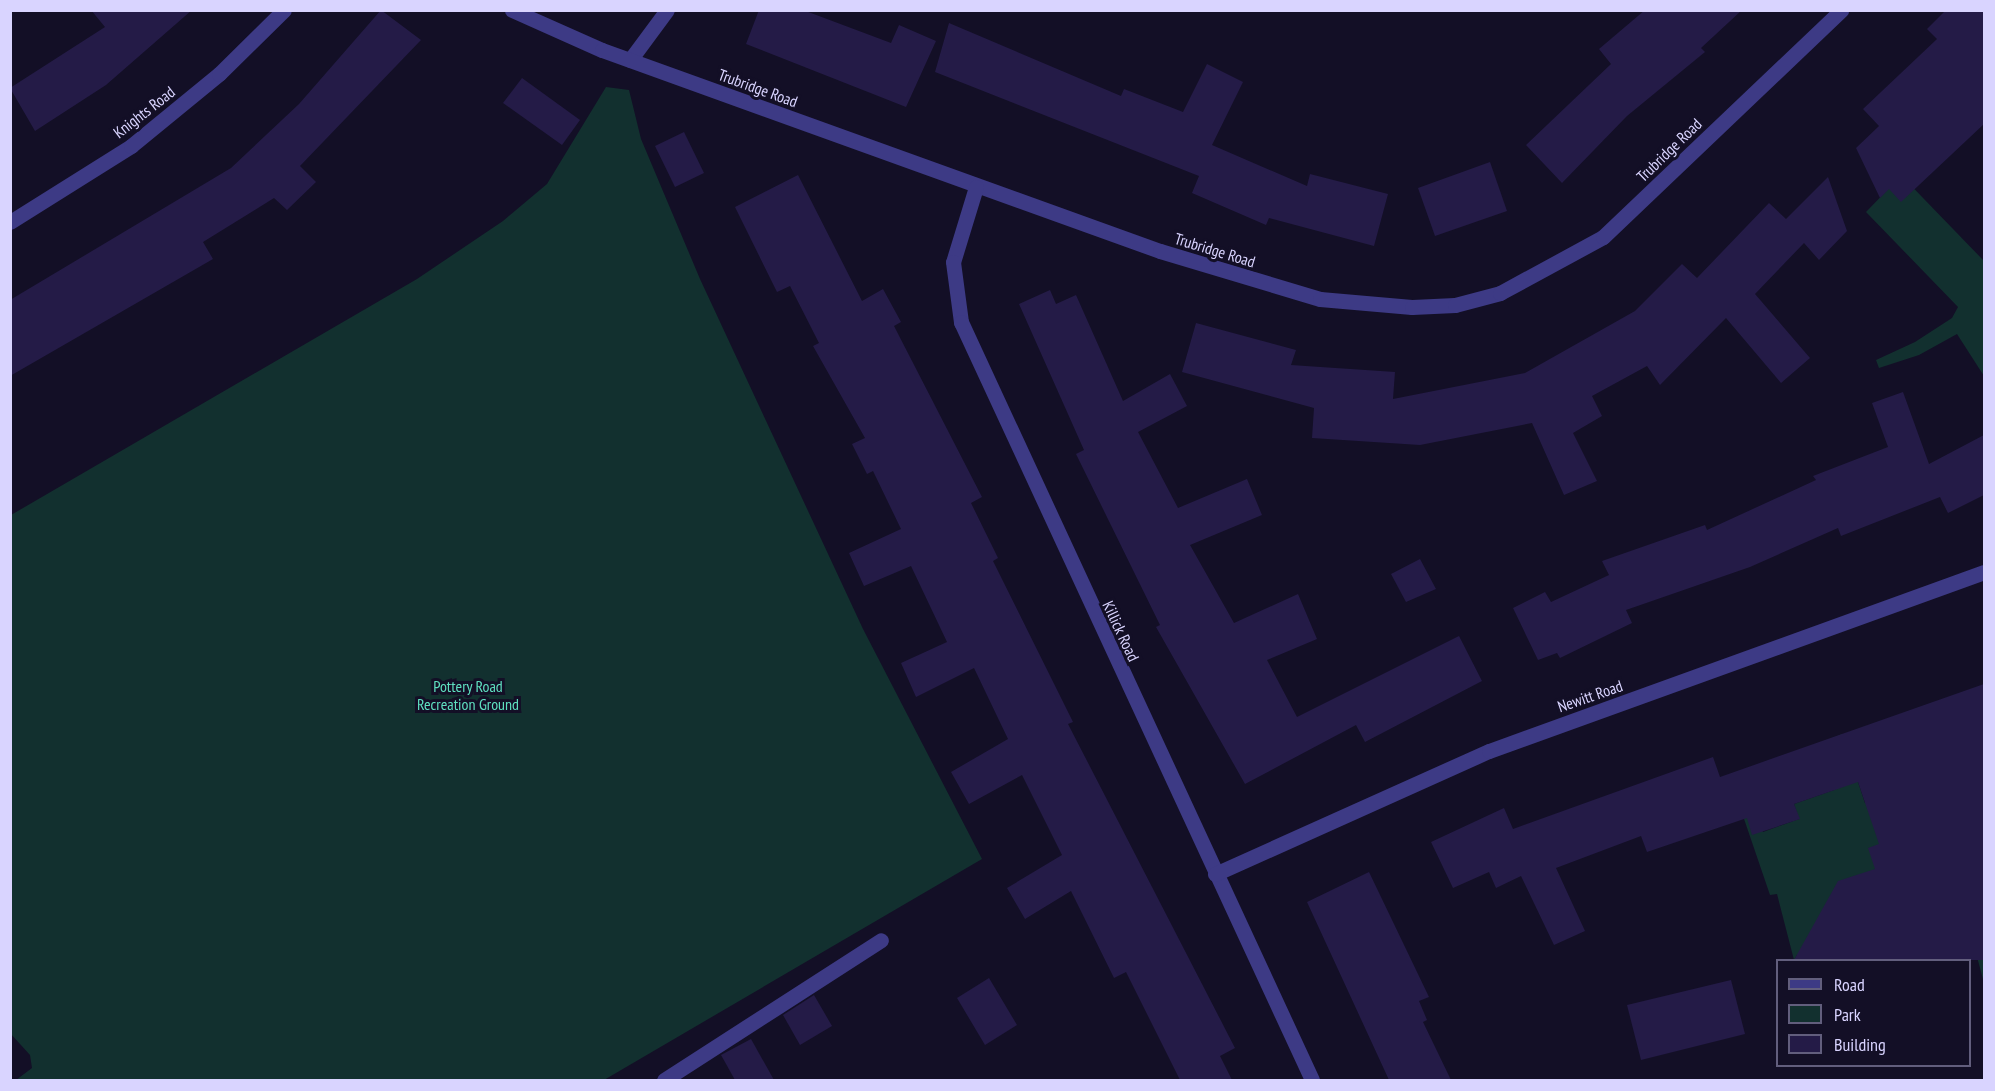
<!DOCTYPE html>
<style>
body{margin:0}
#map{position:relative;width:1995px;height:1091px;overflow:hidden;background:#130f26;font-family:"PT Sans Narrow",sans-serif}
div>[style]{position:absolute}
.green>*{inset:0;background:#12302f}
.building>*{inset:0;background:#241b47}
.service>*{height:15px;margin:-7.5px;padding:0 7.5px;transform-origin:7.5px;border-radius:7.5px;background:#3d3a85}
.minor>*{height:15px;margin:-7.5px;padding:0 7.5px;transform-origin:7.5px;border-radius:7.5px;background:#3d3a85}
span{translate:-50% -50%;white-space:nowrap;text-align:center;line-height:1.15;-webkit-text-stroke:6px #130f26;paint-order:stroke}
.street-label{font-size:16px;color:#d9d4ff}
.park-label{font-size:16px;color:#5fe0c0}
.frame{position:absolute;inset:0;border:12px solid #d9d4ff;pointer-events:none}
.legend{position:absolute;left:1776px;top:959px;width:195px;height:108px;box-sizing:border-box;background:#130f26;border:2px solid #625e7d;margin:0;padding:8px 10px;list-style:none;font-size:18px;color:#d9d4ff}
.legend li{display:flex;align-items:center;gap:12px;height:30px}
.legend b{width:30px;border:2px solid #625e7d}
</style>
<div id="map">
<div class="green">
<div style="clip-path:polygon(606px 87px,629px 90px,641px 139px,700px 279px,863px 629px,982px 859px,604px 1080px,16px 1080px,32px 1068px,30px 1055px,10px 1033px,11px 515px,417px 279px,503px 221px,547px 184px)"></div>
<div style="clip-path:polygon(1866px 139px,1984px 261px,1984px 376px,1957px 334px,1919px 355px,1879px 368px,1876px 360px,1915px 342px,1952px 318px,1958px 307px,1866px 212px,1895px 182px)"></div>
<div style="clip-path:polygon(1938px 701px,1977px 759px,1984px 757px,1984px 911px,1978px 913px,1984px 934px,1984px 983px,1965px 912px,1860px 942px,1865px 960px,1848px 960px,1846px 953px,1797px 955px,1794px 960px,1777px 894px,1770px 895px,1729px 775px,1742px 770px,1763px 832px,1799px 819px,1794px 804px,1834px 790px,1818px 744px,1842px 734px,1865px 803px,1901px 791px,1914px 709px)"></div>
</div>
<div class="building">
<div style="clip-path:polygon(91px 10px,192px 10px,106px 85px,35px 131px,10px 88px,105px 27px)"></div>
<div style="clip-path:polygon(381px 10px,421px 40px,300px 166px,316px 182px,287px 210px,274px 198px,203px 242px,213px 259px,10px 376px,10px 300px,231px 168px,299px 104px)"></div>
<div style="clip-path:polygon(759px 10px,803px 10px,891px 43px,899px 25px,936px 41px,906px 107px,746px 44px)"></div>
<div style="clip-path:polygon(1645px 10px,1742px 10px,1701px 48px,1705px 52px,1627px 116px,1562px 183px,1526px 145px,1611px 64px,1599px 49px)"></div>
<div style="clip-path:polygon(1946px 10px,1984px 10px,1984px 124px,1901px 202px,1889px 189px,1880px 198px,1856px 148px,1879px 126px,1863px 109px,1937px 39px,1927px 29px)"></div>
<div style="clip-path:polygon(949px 23px,1121px 96px,1124px 89px,1183px 112px,1207px 64px,1243px 82px,1212px 145px,1307px 186px,1310px 174px,1388px 194px,1374px 246px,1269px 218px,1266px 225px,1192px 193px,1199px 176px,935px 72px)"></div>
<div style="clip-path:polygon(522px 78px,580px 120px,562px 145px,503px 103px)"></div>
<div style="clip-path:polygon(684px 132px,704px 173px,675px 187px,655px 146px)"></div>
<div style="clip-path:polygon(1490px 162px,1507px 211px,1435px 236px,1418px 188px)"></div>
<div style="clip-path:polygon(798px 175px,862px 301px,883px 289px,901px 322px,894px 326px,982px 497px,971px 503px,998px 558px,993px 561px,1073px 722px,1068px 724px,1235px 1048px,1220px 1056px,1232px 1080px,1180px 1080px,1126px 972px,1114px 978px,1071px 891px,1025px 919px,1007px 888px,1062px 855px,1022px 775px,969px 804px,951px 772px,1008px 739px,974px 668px,916px 697px,901px 663px,947px 642px,911px 566px,864px 586px,849px 553px,901px 529px,873px 471px,867px 474px,852px 444px,865px 438px,813px 346px,819px 343px,790px 286px,777px 292px,735px 207px)"></div>
<div style="clip-path:polygon(1828px 177px,1847px 231px,1819px 260px,1804px 243px,1755px 294px,1810px 358px,1781px 383px,1726px 318px,1660px 385px,1647px 366px,1592px 396px,1602px 416px,1573px 433px,1597px 481px,1564px 495px,1532px 423px,1420px 445px,1312px 438px,1314px 408px,1182px 372px,1196px 323px,1296px 350px,1291px 365px,1395px 372px,1393px 399px,1525px 373px,1635px 311px,1682px 264px,1697px 278px,1769px 203px,1786px 219px)"></div>
<div style="clip-path:polygon(1050px 290px,1056px 304px,1076px 295px,1123px 401px,1170px 374px,1187px 406px,1138px 432px,1178px 508px,1247px 479px,1262px 515px,1190px 545px,1234px 623px,1298px 594px,1317px 639px,1267px 660px,1297px 717px,1459px 636px,1482px 681px,1365px 742px,1356px 725px,1245px 784px,1156px 627px,1160px 625px,1076px 454px,1084px 450px,1019px 304px)"></div>
<div style="clip-path:polygon(1903px 392px,1929px 464px,1984px 435px,1984px 495px,1948px 513px,1940px 497px,1841px 536px,1838px 528px,1750px 567px,1626px 610px,1632px 623px,1560px 658px,1557px 653px,1538px 660px,1513px 608px,1545px 592px,1551px 602px,1609px 575px,1602px 561px,1705px 525px,1707px 530px,1816px 480px,1813px 476px,1888px 447px,1872px 403px)"></div>
<div style="clip-path:polygon(1420px 559px,1436px 589px,1406px 602px,1391px 574px)"></div>
<div style="clip-path:polygon(1984px 684px,1984px 960px,1794px 960px,1838px 881px,1875px 869px,1868px 848px,1879px 844px,1858px 782px,1794px 804px,1800px 819px,1752px 835px,1747px 818px,1647px 852px,1641px 836px,1556px 868px,1585px 931px,1554px 945px,1521px 876px,1496px 888px,1489px 872px,1453px 888px,1431px 842px,1504px 808px,1513px 829px,1713px 757px,1720px 777px)"></div>
<div style="clip-path:polygon(1369px 872px,1429px 997px,1419px 1001px,1427px 1020px,1423px 1022px,1451px 1080px,1389px 1080px,1307px 902px)"></div>
<div style="clip-path:polygon(989px 978px,1017px 1025px,985px 1045px,957px 998px)"></div>
<div style="clip-path:polygon(1731px 980px,1745px 1034px,1641px 1060px,1627px 1005px)"></div>
<div style="clip-path:polygon(814px 995px,832px 1026px,800px 1045px,783px 1015px)"></div>
<div style="clip-path:polygon(751px 1039px,774px 1080px,735px 1080px,721px 1055px)"></div>
</div>
<div class="service">
<div style="left:630px;top:60px;width:62px;rotate:-53.5deg"></div>
<div style="left:664px;top:1080px;width:258px;rotate:-32.8deg"></div>
</div>
<div class="minor">
<div style="left:512px;top:10px;width:98px;rotate:24deg"></div>
<div style="left:602px;top:50px;width:593px;rotate:19.81deg"></div>
<div style="left:1160px;top:251px;width:167px;rotate:16.7deg"></div>
<div style="left:1320px;top:299px;width:92px;rotate:5deg"></div>
<div style="left:1412px;top:307px;width:43px;rotate:-2.7deg"></div>
<div style="left:1455px;top:305px;width:47px;rotate:-14.9deg"></div>
<div style="left:1500px;top:293px;width:117px;rotate:-28.5deg"></div>
<div style="left:1603px;top:237px;width:329px;rotate:-43.6deg"></div>
<div style="left:976px;top:187px;width:78px;rotate:107deg"></div>
<div style="left:953px;top:262px;width:61px;rotate:82.4deg"></div>
<div style="left:961px;top:322px;width:835px;rotate:65.15deg"></div>
<div style="left:10px;top:222px;width:143px;rotate:-32.1deg"></div>
<div style="left:131px;top:146px;width:114px;rotate:-39.3deg"></div>
<div style="left:219px;top:74px;width:91px;rotate:-44.6deg"></div>
<div style="left:1215px;top:874px;width:300px;rotate:-24.2deg"></div>
<div style="left:1489px;top:751px;width:526px;rotate:-19.88deg"></div>
</div>
<div class="street-label">
<span style="left:758px;top:88px;rotate:20deg">Trubridge Road</span>
<span style="left:144px;top:112px;rotate:-38deg">Knights Road</span>
<span style="left:1669px;top:150px;rotate:-44deg">Trubridge Road</span>
<span style="left:1215px;top:250px;rotate:17deg">Trubridge Road</span>
<span style="left:1121px;top:631px;rotate:65deg">Killick Road</span>
<span style="left:1590px;top:696px;rotate:-19deg">Newitt Road</span>
</div>
<div class="park-label">
<span style="left:468px;top:695px">Pottery Road<br>Recreation Ground</span>
</div>
<div class="frame"></div>
<ul class="legend">
<li><b style="height:8px;background:#3d3a85"></b>Road</li>
<li><b style="height:16px;background:#12302f"></b>Park</li>
<li><b style="height:16px;background:#241b47"></b>Building</li>
</ul>
</div>
